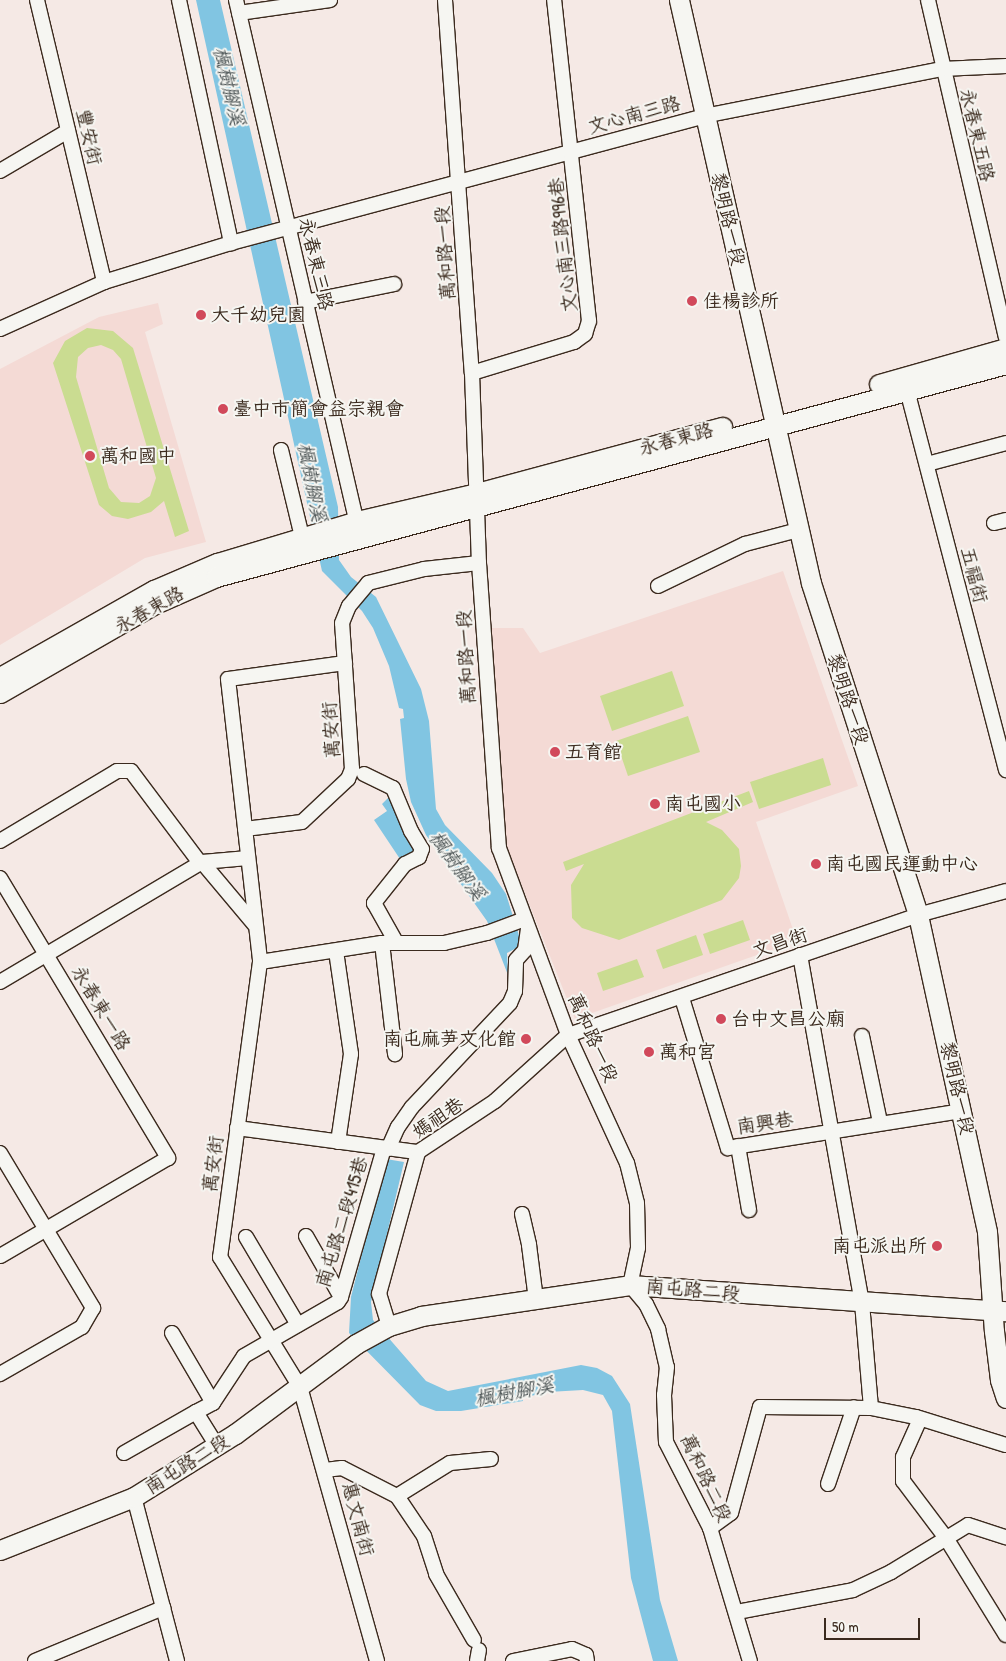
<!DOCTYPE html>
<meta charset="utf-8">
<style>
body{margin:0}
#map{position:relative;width:1006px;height:1661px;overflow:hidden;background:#f5e9e5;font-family:"Patrick Hand","LXGW WenKai TC",sans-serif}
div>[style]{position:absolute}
.built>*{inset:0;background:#f4dad5}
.green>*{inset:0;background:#cadc91}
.water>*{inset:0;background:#81c5e2}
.roads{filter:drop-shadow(1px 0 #3b2a1e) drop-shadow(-1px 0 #3b2a1e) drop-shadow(0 1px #3b2a1e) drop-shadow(0 -1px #3b2a1e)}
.street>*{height:14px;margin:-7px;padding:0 7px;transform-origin:7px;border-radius:7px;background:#f6f6f2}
.secondary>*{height:19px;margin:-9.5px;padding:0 9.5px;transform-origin:9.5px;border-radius:9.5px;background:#f6f6f2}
.dots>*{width:14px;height:14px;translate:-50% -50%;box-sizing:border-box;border:2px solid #f6f6f2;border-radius:50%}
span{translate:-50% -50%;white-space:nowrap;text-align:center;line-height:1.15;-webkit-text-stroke:4px #f6f6f2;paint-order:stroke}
.street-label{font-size:19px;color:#3b2a1e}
.poi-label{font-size:19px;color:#3b2a1e}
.left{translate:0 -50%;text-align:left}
.right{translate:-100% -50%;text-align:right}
.water-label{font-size:20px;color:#505859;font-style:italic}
.scale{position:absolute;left:824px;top:1618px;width:96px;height:22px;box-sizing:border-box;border:2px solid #3b2a1e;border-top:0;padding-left:6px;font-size:15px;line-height:18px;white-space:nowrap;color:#3b2a1e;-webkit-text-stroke:4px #f6f6f2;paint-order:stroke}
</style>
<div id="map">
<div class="built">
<div style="clip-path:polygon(158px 303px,163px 324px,145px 332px,206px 542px,145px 558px,0 645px,0 369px,99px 317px)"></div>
<div style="clip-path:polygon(783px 571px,858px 786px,756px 822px,797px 941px,575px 1019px,505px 843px,490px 628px,523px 628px,540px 653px)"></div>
</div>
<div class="green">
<div style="clip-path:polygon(evenodd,87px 328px,113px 331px,133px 348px,189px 531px,175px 537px,164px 501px,151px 512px,128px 519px,112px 516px,99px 505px,53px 363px,65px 341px,87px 328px,101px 345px,113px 350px,121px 359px,156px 478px,150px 496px,139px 503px,121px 502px,109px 488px,76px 377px,78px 357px,88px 348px,101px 345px)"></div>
<div style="clip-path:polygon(672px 671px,684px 706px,612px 731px,600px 696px)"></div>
<div style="clip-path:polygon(688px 716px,700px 752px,628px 776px,616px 741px)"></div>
<div style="clip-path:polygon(823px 758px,831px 785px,759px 809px,750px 782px)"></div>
<div style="clip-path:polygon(749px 791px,753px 802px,706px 822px,722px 830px,739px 849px,741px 866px,739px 878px,722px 900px,619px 940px,582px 928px,572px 918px,571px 885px,584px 864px,566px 871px,563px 862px)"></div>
<div style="clip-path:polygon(743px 920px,750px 940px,710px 954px,703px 934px)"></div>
<div style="clip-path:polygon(696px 935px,703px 955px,663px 969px,656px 950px)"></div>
<div style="clip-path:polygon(637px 959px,644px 977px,603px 991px,597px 973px)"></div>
</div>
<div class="water">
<div style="clip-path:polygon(196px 0,220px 0,338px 507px,339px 560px,351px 577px,376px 597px,421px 689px,429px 721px,436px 809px,445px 825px,492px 873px,506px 894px,522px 945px,507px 953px,508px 975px,487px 921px,426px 835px,411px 802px,406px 779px,400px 719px,404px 718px,403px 709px,399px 708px,389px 666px,373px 628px,362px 611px,322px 571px)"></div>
<div style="clip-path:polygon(391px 795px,420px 848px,402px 862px,374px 820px,387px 811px,382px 804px)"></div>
<div style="clip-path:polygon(386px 1159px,404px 1162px,371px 1302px,373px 1320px,426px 1381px,448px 1391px,581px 1365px,597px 1368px,612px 1376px,630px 1404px,660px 1600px,678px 1661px,653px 1661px,631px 1578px,612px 1411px,603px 1395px,583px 1390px,548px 1392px,522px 1398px,523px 1401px,461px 1411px,436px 1411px,420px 1405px,349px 1333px,351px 1297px)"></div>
</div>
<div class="roads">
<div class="street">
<div style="left:37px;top:0;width:290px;rotate:76.6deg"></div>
<div style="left:179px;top:0;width:249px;rotate:77.9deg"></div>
<div style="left:236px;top:0;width:542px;rotate:76.99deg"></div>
<div style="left:445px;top:0;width:374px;rotate:85.9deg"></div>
<div style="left:472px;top:373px;width:190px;rotate:87.9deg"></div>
<div style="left:479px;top:563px;width:286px;rotate:86deg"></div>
<div style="left:499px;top:848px;width:199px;rotate:69.7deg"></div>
<div style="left:568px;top:1035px;width:141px;rotate:65.3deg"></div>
<div style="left:627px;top:1163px;width:41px;rotate:76deg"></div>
<div style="left:637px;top:1203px;width:45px;rotate:88.7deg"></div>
<div style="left:638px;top:1248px;width:38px;rotate:102deg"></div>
<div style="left:630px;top:1285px;width:25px;rotate:50deg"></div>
<div style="left:646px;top:1304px;width:28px;rotate:64deg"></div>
<div style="left:658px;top:1329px;width:39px;rotate:77deg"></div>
<div style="left:667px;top:1367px;width:28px;rotate:96deg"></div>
<div style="left:664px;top:1395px;width:47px;rotate:87.6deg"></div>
<div style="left:666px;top:1442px;width:97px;rotate:62.9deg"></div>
<div style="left:710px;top:1528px;width:139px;rotate:73.3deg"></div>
<div style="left:928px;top:0;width:346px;rotate:77deg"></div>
<div style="left:239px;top:13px;width:92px;rotate:-8.1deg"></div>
<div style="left:0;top:171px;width:79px;rotate:-30.5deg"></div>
<div style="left:305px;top:302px;width:91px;rotate:-11.4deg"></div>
<div style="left:0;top:329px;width:114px;rotate:-24.3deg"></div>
<div style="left:104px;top:282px;width:133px;rotate:-17.1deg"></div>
<div style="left:231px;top:243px;width:490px;rotate:-15deg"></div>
<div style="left:704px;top:116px;width:243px;rotate:-11.2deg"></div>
<div style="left:942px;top:69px;width:64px;rotate:-2.7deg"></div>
<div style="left:472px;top:373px;width:107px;rotate:-16.9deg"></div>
<div style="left:574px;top:342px;width:14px;rotate:-36deg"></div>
<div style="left:585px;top:334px;width:14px;rotate:-73deg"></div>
<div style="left:589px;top:321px;width:323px;rotate:-96.2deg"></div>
<div style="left:907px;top:390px;width:393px;rotate:75.4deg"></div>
<div style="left:281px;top:450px;width:89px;rotate:76.4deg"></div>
<div style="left:927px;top:464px;width:82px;rotate:-14.9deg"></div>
<div style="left:994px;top:523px;width:12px;rotate:-14deg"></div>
<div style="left:658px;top:586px;width:97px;rotate:-25.8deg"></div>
<div style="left:745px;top:544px;width:55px;rotate:-14.8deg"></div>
<div style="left:345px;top:663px;width:118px;rotate:172.2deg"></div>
<div style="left:228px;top:679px;width:285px;rotate:83.5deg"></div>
<div style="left:260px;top:962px;width:298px;rotate:97.7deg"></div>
<div style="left:220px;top:1257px;width:153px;rotate:58.4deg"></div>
<div style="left:300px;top:1387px;width:285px;rotate:74.3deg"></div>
<div style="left:364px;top:774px;width:32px;rotate:26deg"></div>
<div style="left:393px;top:788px;width:47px;rotate:67.3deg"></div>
<div style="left:411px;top:831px;width:21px;rotate:59deg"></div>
<div style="left:422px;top:849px;width:9px;rotate:111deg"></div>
<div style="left:419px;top:857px;width:16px;rotate:153deg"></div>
<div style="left:405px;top:864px;width:50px;rotate:128.5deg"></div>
<div style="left:374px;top:903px;width:45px;rotate:60.6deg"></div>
<div style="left:245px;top:829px;width:57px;rotate:-7deg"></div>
<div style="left:302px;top:822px;width:63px;rotate:-43.1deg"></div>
<div style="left:348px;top:779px;width:11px;rotate:-68deg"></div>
<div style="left:352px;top:769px;width:146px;rotate:-93.9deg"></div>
<div style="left:342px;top:623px;width:18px;rotate:-68deg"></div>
<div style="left:349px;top:606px;width:30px;rotate:-50deg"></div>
<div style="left:368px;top:583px;width:58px;rotate:-14deg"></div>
<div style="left:424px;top:569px;width:55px;rotate:-6.2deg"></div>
<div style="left:0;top:841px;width:136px;rotate:-30.9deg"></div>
<div style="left:117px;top:771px;width:14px"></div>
<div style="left:131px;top:771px;width:115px;rotate:53.1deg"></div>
<div style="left:202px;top:862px;width:81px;rotate:50deg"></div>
<div style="left:0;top:878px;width:327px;rotate:59deg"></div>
<div style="left:168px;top:1158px;width:194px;rotate:149.7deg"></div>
<div style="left:382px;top:943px;width:112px;rotate:83.3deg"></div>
<div style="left:336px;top:951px;width:104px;rotate:81.7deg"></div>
<div style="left:351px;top:1054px;width:89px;rotate:98.4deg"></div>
<div style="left:800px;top:955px;width:353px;rotate:79.9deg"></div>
<div style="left:862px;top:1303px;width:105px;rotate:85.1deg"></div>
<div style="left:260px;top:962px;width:123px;rotate:-8.9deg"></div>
<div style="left:382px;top:943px;width:62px"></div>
<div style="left:444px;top:943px;width:44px;rotate:-13.1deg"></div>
<div style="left:487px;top:933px;width:40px;rotate:-20.2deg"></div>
<div style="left:0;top:982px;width:235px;rotate:-30.7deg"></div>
<div style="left:202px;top:862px;width:46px;rotate:-5deg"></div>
<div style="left:682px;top:998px;width:157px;rotate:73deg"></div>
<div style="left:728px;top:1148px;width:237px;rotate:-9deg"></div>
<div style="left:862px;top:1036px;width:88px;rotate:78.2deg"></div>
<div style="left:237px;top:1128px;width:183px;rotate:7.6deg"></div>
<div style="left:738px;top:1146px;width:65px;rotate:80.2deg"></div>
<div style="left:388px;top:1149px;width:24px;rotate:-66deg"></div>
<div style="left:398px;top:1127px;width:24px;rotate:-55deg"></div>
<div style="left:412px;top:1107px;width:143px;rotate:-46.7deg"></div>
<div style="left:510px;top:1003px;width:13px;rotate:-67deg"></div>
<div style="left:515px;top:991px;width:31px;rotate:-88deg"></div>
<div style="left:516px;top:960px;width:13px;rotate:-48deg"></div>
<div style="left:525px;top:950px;width:21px;rotate:-82deg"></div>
<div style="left:0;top:1153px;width:181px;rotate:59deg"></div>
<div style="left:93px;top:1308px;width:22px;rotate:120deg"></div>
<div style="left:82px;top:1327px;width:95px;rotate:150.2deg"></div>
<div style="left:522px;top:1214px;width:32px;rotate:77deg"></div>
<div style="left:529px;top:1245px;width:55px;rotate:82.7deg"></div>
<div style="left:306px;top:1236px;width:70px;rotate:60.2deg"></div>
<div style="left:246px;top:1237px;width:102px;rotate:59.4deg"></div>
<div style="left:389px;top:1326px;width:34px;rotate:-107deg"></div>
<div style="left:379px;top:1294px;width:147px;rotate:-74.6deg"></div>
<div style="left:418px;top:1152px;width:92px;rotate:-33.5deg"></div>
<div style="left:495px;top:1101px;width:98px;rotate:-42.1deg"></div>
<div style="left:568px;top:1035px;width:370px;rotate:-18.9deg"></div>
<div style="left:918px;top:915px;width:91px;rotate:-15.3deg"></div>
<div style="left:172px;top:1333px;width:81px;rotate:59.6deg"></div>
<div style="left:920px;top:1419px;width:42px;rotate:114.1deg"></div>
<div style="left:903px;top:1457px;width:24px;rotate:90deg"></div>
<div style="left:903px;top:1481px;width:71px;rotate:53deg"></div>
<div style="left:946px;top:1538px;width:114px;rotate:58.3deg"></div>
<div style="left:217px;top:1446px;width:40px;rotate:-122deg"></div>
<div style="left:196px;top:1412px;width:19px;rotate:-28deg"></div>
<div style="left:213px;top:1403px;width:56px;rotate:-56.6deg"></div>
<div style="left:244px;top:1356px;width:108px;rotate:-29.9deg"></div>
<div style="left:338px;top:1302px;width:6px;rotate:-59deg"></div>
<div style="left:341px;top:1297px;width:155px;rotate:-73.9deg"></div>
<div style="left:124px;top:1453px;width:83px;rotate:-29.7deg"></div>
<div style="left:325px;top:1470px;width:17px;rotate:-7deg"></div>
<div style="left:342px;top:1468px;width:62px;rotate:27deg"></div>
<div style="left:397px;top:1496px;width:48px;rotate:56deg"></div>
<div style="left:424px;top:1536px;width:40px;rotate:72deg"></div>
<div style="left:436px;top:1574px;width:76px;rotate:60.1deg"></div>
<div style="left:828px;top:1484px;width:81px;rotate:-71.3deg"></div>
<div style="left:397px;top:1496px;width:62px;rotate:-31.9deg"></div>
<div style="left:450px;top:1463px;width:41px;rotate:-5.6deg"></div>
<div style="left:134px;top:1497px;width:170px;rotate:75.3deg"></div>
<div style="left:710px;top:1528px;width:26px;rotate:-36deg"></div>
<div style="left:731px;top:1513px;width:110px;rotate:-74.7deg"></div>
<div style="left:760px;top:1407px;width:111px;rotate:0.5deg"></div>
<div style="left:871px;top:1408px;width:46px;rotate:11.3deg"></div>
<div style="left:916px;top:1417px;width:94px;rotate:17.3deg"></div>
<div style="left:737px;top:1612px;width:118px;rotate:-10.7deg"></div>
<div style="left:853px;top:1590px;width:42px;rotate:-25.3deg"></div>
<div style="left:891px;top:1572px;width:90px;rotate:-31.4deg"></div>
<div style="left:968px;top:1525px;width:40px;rotate:18deg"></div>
<div style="left:35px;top:1661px;width:139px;rotate:-22.5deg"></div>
<div style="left:477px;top:1661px;width:11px;rotate:-80deg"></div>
<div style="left:513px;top:1661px;width:60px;rotate:-11.5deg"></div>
<div style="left:572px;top:1649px;width:15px;rotate:23deg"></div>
<div style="left:586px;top:1655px;width:6px;rotate:81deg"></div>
</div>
<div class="secondary">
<div style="left:679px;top:0;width:598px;rotate:77.24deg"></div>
<div style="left:811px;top:583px;width:349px;rotate:72.1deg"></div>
<div style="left:918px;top:915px;width:324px;rotate:77.7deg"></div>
<div style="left:987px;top:1232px;width:99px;rotate:86deg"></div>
<div style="left:994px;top:1331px;width:49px;rotate:83deg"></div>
<div style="left:1000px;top:1380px;width:19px;rotate:72deg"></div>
<div style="left:879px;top:384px;width:132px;rotate:-15.8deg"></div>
<div style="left:0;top:677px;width:177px;rotate:-29.5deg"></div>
<div style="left:154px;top:590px;width:69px;rotate:-23.2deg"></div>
<div style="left:217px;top:563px;width:146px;rotate:-16.7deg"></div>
<div style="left:357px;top:521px;width:123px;rotate:-13.1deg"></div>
<div style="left:477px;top:493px;width:254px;rotate:-15.1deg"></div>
<div style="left:0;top:693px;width:179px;rotate:-29.9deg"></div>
<div style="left:155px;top:604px;width:67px;rotate:-23.9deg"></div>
<div style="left:216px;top:577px;width:818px;rotate:-15.09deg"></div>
<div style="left:0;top:1550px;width:144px;rotate:-21.6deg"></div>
<div style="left:134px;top:1497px;width:119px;rotate:-32deg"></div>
<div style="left:235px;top:1434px;width:151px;rotate:-36.6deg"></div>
<div style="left:356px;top:1344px;width:38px;rotate:-29deg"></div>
<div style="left:389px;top:1326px;width:34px;rotate:-17deg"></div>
<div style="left:421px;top:1316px;width:211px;rotate:-8.4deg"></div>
<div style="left:630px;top:1285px;width:377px;rotate:4deg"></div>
</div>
</div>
<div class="dots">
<div style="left:692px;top:301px;background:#d1495b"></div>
<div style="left:201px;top:315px;background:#d1495b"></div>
<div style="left:223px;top:409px;background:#d1495b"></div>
<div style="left:90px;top:456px;background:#d1495b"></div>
<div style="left:555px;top:752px;background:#d1495b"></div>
<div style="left:655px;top:804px;background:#d1495b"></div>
<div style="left:816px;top:864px;background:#d1495b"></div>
<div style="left:721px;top:1019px;background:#d1495b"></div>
<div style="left:526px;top:1039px;background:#d1495b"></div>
<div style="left:649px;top:1052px;background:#d1495b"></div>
<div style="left:937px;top:1246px;background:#d1495b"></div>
</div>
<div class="street-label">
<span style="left:634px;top:115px;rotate:-15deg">文心南三路</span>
<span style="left:977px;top:135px;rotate:77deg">永春東五路</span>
<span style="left:89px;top:137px;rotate:77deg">豐安街</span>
<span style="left:728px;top:219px;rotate:77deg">黎明路一段</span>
<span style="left:563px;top:245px;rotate:-96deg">文心南三路996巷</span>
<span style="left:445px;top:253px;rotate:-94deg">萬和路一段</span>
<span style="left:316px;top:264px;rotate:77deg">永春東三路</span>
<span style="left:676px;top:439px;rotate:-15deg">永春東路</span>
<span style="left:974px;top:575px;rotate:75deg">五福街</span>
<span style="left:149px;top:610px;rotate:-29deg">永春東路</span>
<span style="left:466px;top:657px;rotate:-93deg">萬和路一段</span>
<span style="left:848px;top:699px;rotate:72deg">黎明路一段</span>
<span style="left:331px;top:730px;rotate:-94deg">萬安街</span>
<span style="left:780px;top:943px;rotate:-19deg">文昌街</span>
<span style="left:101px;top:1008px;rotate:59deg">永春東一路</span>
<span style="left:593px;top:1038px;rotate:66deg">萬和路一段</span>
<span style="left:957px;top:1088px;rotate:77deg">黎明路一段</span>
<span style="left:438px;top:1118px;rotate:-34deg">媽祖巷</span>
<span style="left:765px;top:1123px;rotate:-8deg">南興巷</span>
<span style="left:213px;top:1164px;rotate:-83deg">萬安街</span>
<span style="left:342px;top:1222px;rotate:-73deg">南屯路二段415巷</span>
<span style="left:693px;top:1290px;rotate:5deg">南屯路二段</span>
<span style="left:187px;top:1464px;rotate:-32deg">南屯路二段</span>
<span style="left:706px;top:1478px;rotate:65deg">萬和路二段</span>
<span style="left:358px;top:1519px;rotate:75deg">惠文南街</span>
</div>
<div class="poi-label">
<span class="left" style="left:703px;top:301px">佳楊診所</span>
<span class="left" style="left:211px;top:315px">大千幼兒園</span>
<span class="left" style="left:233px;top:409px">臺中市簡會益宗親會</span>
<span class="left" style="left:100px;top:456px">萬和國中</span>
<span class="left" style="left:565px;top:752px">五育館</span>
<span class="left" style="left:665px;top:804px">南屯國小</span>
<span class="left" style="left:826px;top:864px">南屯國民運動中心</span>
<span class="left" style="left:731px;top:1019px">台中文昌公廟</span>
<span class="right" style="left:516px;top:1039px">南屯麻芛文化館</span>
<span class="left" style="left:659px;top:1052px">萬和宮</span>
<span class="right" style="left:927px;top:1246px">南屯派出所</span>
</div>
<div class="water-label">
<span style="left:230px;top:86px;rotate:77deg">楓樹腳溪</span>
<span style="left:313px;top:482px;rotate:79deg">楓樹腳溪</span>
<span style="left:458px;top:865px;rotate:54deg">楓樹腳溪</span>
<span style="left:514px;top:1391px;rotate:-11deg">楓樹腳溪</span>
</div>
<div class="scale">50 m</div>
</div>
